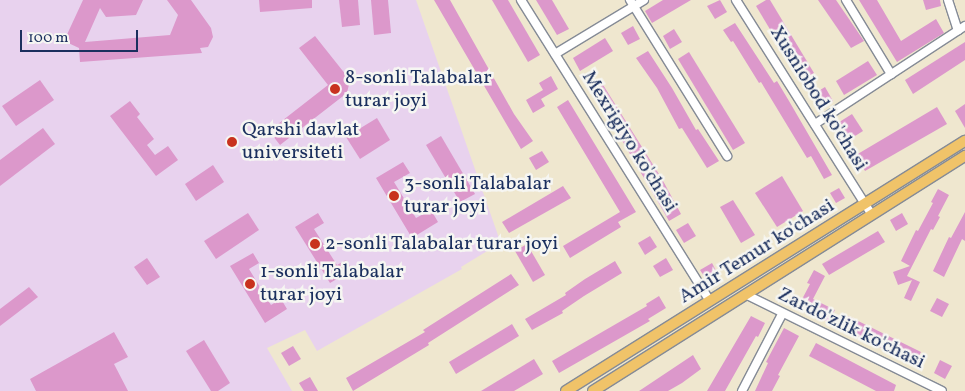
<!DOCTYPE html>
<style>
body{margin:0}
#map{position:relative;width:965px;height:391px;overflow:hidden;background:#efe7cf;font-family:Vollkorn,serif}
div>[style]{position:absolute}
.built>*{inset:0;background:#e8d2ee}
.building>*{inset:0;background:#dc98cb}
.roads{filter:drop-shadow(1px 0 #858b96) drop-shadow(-1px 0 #858b96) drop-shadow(0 1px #858b96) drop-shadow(0 -1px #858b96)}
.minor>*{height:8px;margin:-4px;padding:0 4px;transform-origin:4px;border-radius:4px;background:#fff}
.major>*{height:10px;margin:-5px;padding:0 5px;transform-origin:5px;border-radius:5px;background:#f0c369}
.dots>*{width:14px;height:14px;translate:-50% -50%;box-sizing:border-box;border:2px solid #f6f6f2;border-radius:50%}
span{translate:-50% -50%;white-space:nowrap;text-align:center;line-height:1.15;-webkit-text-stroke:5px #f6f6f2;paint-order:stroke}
.poi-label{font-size:20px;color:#1b2f5e}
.left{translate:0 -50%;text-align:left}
.street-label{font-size:20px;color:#1b2f5e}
.scale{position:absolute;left:20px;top:30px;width:118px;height:22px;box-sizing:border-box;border:2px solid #1b2f5e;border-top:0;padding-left:6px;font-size:15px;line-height:18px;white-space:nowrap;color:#1b2f5e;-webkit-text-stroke:4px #f6f6f2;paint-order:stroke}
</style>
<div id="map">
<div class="built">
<div style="clip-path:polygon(0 0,416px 0,500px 241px,497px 245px,461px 267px,462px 269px,317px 351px,305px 330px,267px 348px,292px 391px,0 391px)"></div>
</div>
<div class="building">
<div style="clip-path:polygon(83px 0,143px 0,136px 15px,106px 17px,100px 8px,85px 42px,170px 35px,178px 15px,167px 0,191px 0,211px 28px,213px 37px,208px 47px,200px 48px,202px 53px,80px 62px,79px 48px,64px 41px)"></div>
<div style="clip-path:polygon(259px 0,312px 0,312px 8px,260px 12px)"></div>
<div style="clip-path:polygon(339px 0,358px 0,360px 25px,342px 27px)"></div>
<div style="clip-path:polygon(371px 0,388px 0,391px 33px,374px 35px)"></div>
<div style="clip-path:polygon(434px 0,450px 0,514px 114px,533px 141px,521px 149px)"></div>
<div style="clip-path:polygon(492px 0,508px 0,540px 55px,528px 62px)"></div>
<div style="clip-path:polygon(536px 0,552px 0,569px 29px,557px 35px)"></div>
<div style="clip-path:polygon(663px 0,691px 0,652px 23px,645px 11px)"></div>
<div style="clip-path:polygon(720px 0,727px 12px,715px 19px,707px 6px)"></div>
<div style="clip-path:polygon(766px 0,770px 0,814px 73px,801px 81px,756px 6px)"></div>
<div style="clip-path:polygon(818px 0,836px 0,864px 41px,851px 48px)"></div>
<div style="clip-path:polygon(859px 0,877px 0,901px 41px,936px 19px,944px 33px,897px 62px)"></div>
<div style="clip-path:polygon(923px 0,940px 0,941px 6px,926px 10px)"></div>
<div style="clip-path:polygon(735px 23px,774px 83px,777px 81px,789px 101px,832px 175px,824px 179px,811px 156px,807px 158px,761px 82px,759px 83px,733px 41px,731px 42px,723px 30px)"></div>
<div style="clip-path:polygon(633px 26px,640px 39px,628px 45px,621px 33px)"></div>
<div style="clip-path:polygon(674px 29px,682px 42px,670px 49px,663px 36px)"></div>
<div style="clip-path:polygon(315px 36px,350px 80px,347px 93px,280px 145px,269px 131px,328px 85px,299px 48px)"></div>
<div style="clip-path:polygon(605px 38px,613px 51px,580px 71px,573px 58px)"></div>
<div style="clip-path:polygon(965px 42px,965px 60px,913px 94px,905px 80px)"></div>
<div style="clip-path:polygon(648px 51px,672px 88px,696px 130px,698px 129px,719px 161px,707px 168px,682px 128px,679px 129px,657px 88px,636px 58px)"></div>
<div style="clip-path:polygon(689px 52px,745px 143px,733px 150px,678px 59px)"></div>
<div style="clip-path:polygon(868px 61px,877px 75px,844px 95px,836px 81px)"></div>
<div style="clip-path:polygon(551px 76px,558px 89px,541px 99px,545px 106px,533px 113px,526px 100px,543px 90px,539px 83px)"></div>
<div style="clip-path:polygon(40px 80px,54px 100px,16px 126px,2px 106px)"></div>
<div style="clip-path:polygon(600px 80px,662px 179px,681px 214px,669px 221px,609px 118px,588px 86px)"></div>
<div style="clip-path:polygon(825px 87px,833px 101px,820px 109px,812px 95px)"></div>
<div style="clip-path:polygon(568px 100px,636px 212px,618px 222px,621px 227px,570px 258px,563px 246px,620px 212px,557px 107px)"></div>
<div style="clip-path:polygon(130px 101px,140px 114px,137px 117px,154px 139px,147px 145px,155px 155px,168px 146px,178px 160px,156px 176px,110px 116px)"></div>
<div style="clip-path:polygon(965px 104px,965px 128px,955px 111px)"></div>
<div style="clip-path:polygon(937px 107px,947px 124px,865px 171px,856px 155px)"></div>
<div style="clip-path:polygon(852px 114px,863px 131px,844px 143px,833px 126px)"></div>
<div style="clip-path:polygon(377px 118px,390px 140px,360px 159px,346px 137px)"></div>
<div style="clip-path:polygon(43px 128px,55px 144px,0 186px,0 160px)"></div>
<div style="clip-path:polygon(441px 136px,475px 194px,460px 202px,426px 145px)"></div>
<div style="clip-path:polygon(542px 151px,549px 162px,536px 170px,529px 158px)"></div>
<div style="clip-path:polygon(403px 162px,410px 173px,394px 182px,416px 218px,431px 210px,438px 222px,412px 238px,376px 178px)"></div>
<div style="clip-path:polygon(213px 165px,224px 182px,196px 201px,185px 184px)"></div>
<div style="clip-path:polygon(782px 176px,803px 211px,777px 227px,755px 193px)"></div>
<div style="clip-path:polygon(563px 186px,571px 198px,509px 233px,502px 222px)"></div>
<div style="clip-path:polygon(839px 188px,845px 198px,836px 203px,830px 193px)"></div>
<div style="clip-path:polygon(938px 189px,949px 195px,938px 216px,940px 217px,933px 230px,931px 229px,907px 276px,920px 282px,911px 301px,904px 298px,912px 280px,898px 285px,893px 272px,910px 266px,901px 261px,916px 230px,918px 231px,933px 203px,931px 202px)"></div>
<div style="clip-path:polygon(733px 200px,755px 235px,741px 243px,720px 207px)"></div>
<div style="clip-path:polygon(965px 212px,965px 241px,962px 239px,944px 277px,933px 271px,949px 237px,951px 238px)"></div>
<div style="clip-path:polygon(248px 213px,259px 230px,216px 259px,204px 241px)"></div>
<div style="clip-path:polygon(318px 213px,324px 223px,314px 229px,337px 265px,346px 260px,352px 270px,330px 283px,295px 227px)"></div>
<div style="clip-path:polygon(902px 213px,908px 224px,896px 231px,890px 220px)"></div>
<div style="clip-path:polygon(688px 223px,696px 236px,684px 243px,676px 230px)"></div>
<div style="clip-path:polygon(878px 231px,885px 242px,829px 275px,822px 264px)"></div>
<div style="clip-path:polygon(650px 236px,657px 247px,645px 255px,638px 243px)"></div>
<div style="clip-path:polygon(527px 244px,545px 275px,533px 282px,515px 251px)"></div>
<div style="clip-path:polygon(253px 253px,259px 263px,249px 269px,271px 305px,281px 299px,287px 309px,265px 323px,230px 266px)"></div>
<div style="clip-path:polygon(147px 258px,160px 277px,147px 285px,134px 267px)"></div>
<div style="clip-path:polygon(666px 258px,673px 270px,660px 277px,653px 266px)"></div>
<div style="clip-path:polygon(615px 261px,622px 273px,584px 296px,562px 311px,563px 313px,532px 330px,525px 319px,566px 295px,565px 293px,585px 279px)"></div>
<div style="clip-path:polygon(712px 263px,719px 276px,708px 282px,700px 270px)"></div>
<div style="clip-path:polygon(814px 270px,825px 276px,813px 299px,835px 310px,828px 322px,798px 307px,810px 284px,807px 283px)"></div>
<div style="clip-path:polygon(511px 274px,519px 285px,428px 343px,429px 345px,353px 391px,346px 378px,425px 332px,423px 330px)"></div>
<div style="clip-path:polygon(29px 287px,38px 297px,0 326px,0 309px)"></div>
<div style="clip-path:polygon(659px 296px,666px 308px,648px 319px,650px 321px,559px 373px,552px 361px,647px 306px,646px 304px)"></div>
<div style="clip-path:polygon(937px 298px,949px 304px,942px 317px,930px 311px)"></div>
<div style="clip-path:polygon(751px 316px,765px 323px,758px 337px,756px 336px,725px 391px,707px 391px)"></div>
<div style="clip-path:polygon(848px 316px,921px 352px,914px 364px,842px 329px)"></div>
<div style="clip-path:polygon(512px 324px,519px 336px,456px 374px,449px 362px)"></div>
<div style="clip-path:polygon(784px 328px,799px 336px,778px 375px,780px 376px,772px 391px,755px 391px,768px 363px,766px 362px)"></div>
<div style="clip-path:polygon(114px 332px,128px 357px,114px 364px,128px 391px,36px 391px,30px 379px)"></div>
<div style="clip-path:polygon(204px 340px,230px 383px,218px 391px,211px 391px,186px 351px)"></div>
<div style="clip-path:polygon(816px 343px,896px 385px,894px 391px,876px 391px,809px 356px)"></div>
<div style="clip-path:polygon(293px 346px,301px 359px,289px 366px,281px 353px)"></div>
<div style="clip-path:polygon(693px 355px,701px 369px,682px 383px,668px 391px,639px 391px)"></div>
<div style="clip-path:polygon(534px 359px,543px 374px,514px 391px,481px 391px)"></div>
<div style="clip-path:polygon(940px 360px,952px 366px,945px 379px,934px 373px)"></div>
<div style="clip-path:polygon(310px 377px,318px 391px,304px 391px,299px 383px)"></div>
</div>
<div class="roads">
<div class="minor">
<div style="left:521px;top:0;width:355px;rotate:57.9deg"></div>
<div style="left:630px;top:0;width:184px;rotate:58.1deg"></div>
<div style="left:736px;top:0;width:254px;rotate:57.7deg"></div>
<div style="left:846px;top:0;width:87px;rotate:58.7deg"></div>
<div style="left:948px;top:0;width:32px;rotate:72deg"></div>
<div style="left:555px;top:54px;width:104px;rotate:-31.2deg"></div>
<div style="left:815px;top:124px;width:179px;rotate:-33.2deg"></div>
<div style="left:747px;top:295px;width:217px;rotate:26.2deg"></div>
<div style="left:742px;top:391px;width:87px;rotate:-62.5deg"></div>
</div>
<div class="major">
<div style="left:566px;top:391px;width:471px;rotate:-32.1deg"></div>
<div style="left:593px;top:391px;width:440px;rotate:-32.3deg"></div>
</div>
</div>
<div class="dots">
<div style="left:335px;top:89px;background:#c8321e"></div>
<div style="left:232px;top:142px;background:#c8321e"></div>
<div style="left:394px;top:196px;background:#c8321e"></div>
<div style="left:315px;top:244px;background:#c8321e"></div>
<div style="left:250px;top:284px;background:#c8321e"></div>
</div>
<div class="poi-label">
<span class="left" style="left:345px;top:90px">8-sonli Talabalar<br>turar joyi</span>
<span class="left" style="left:242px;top:142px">Qarshi davlat<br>universiteti</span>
<span class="left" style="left:404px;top:196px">3-sonli Talabalar<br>turar joyi</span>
<span class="left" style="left:325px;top:244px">2-sonli Talabalar turar joyi</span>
<span class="left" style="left:260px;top:284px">1-sonli Talabalar<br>turar joyi</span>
</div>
<div class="street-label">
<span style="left:818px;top:99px;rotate:58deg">Xusniobod ko'chasi</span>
<span style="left:629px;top:142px;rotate:58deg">Mexrigiyo ko'chasi</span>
<span style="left:757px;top:252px;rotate:-32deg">Amir Temur ko'chasi</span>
<span style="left:851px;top:329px;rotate:26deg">Zardo'zlik ko'chasi</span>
</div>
<div class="scale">100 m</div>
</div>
